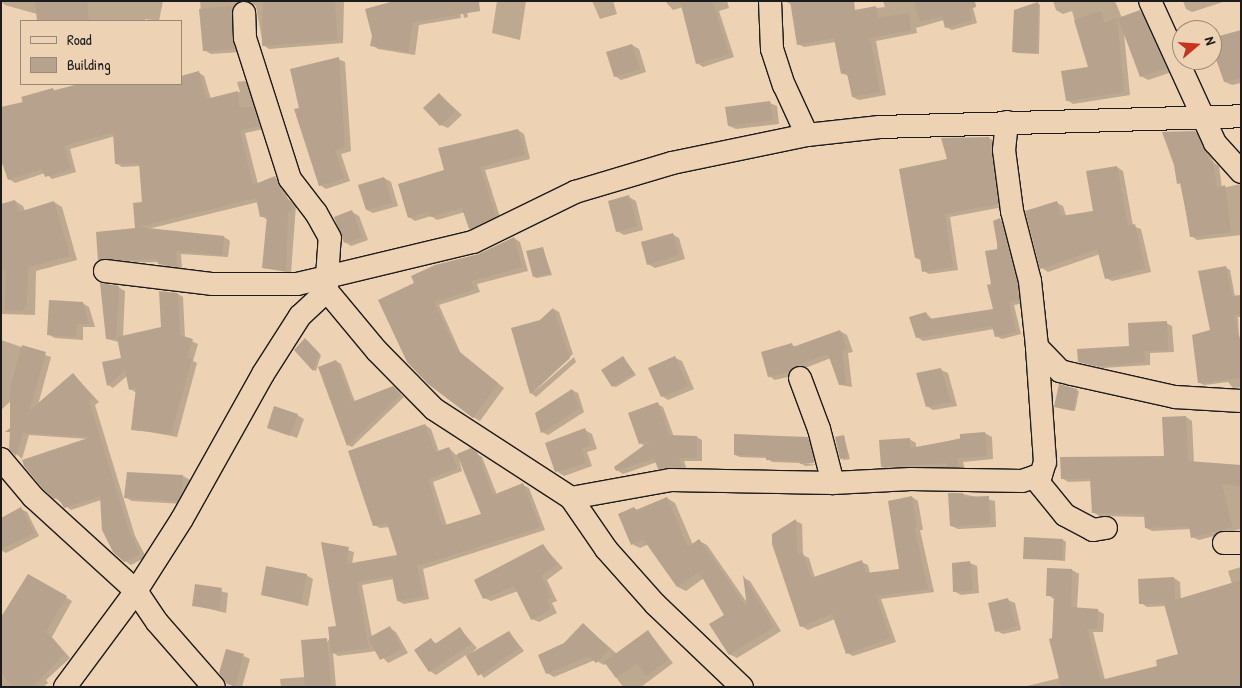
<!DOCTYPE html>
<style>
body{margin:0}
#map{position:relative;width:1242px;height:688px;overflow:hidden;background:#edd2b4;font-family:"Patrick Hand",sans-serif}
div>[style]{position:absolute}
.shadow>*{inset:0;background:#0003}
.building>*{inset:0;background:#b6a28d}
.roads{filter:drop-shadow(1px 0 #1c1c1c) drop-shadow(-1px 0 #1c1c1c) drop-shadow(0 1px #1c1c1c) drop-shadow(0 -1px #1c1c1c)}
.minor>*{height:22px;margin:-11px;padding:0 11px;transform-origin:11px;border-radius:11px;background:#edd2b4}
span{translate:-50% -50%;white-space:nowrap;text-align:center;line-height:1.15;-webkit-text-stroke:4px #edd2b4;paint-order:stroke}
.frame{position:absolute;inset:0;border:2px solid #1c1c1c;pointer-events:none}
.legend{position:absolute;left:20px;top:20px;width:162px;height:65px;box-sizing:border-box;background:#edd2b4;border:1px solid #998977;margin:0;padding:6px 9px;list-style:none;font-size:15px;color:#1c1c1c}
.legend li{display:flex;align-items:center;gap:10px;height:25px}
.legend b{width:25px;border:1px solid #998977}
.north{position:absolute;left:1172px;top:20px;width:50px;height:50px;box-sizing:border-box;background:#edd2b4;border:1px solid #998977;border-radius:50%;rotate:72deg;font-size:14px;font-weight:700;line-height:20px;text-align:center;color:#1c1c1c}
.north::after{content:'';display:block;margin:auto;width:18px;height:22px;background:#c8321e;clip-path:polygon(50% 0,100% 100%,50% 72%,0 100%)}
</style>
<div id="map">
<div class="shadow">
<div style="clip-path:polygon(1px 1px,163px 1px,159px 21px,145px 19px,145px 21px,38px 21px,37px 14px,5px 5px)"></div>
<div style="clip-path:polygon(200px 1px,344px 1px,343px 43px,269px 49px,263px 45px,256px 6px,250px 3px,243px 5px,241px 52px,211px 54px,204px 50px)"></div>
<div style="clip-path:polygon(392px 1px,459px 1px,461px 18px,419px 25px,415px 55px,378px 49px,372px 45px)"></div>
<div style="clip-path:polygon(461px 1px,465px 1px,468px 17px,464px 18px)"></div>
<div style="clip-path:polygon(497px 1px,526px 1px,520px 40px,492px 33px)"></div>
<div style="clip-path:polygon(592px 1px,613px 1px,617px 14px,600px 19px)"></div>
<div style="clip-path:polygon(665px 1px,727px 1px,729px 8px,719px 11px,734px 57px,703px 67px,697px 63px,683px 7px,673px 10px)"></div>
<div style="clip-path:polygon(785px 1px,850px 1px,852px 11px,885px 7px,883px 1px,971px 1px,977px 23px,952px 30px,946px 27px,944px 20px,916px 28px,917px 33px,876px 41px,886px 95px,859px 100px,853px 97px,848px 76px,842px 73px,836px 42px,804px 47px,798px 44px,792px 5px)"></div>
<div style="clip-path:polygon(1053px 1px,1115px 1px,1122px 18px,1140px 12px,1146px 16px,1172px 72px,1148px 80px,1141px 76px,1124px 34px,1130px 95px,1073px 104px,1067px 100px,1089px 68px,1072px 11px,1063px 14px,1056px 10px)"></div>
<div style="clip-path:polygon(1183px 1px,1226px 1px,1192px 12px,1186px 9px)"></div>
<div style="clip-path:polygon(1038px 3px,1040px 5px,1039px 54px,1017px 53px,1014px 52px)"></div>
<div style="clip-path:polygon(1241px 32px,1241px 83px,1232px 85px,1225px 82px,1219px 62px,1213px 59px,1212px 39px)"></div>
<div style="clip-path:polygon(632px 45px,639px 49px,646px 72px,621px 80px,615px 76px)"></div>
<div style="clip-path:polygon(338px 59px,345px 62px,351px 151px,341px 154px,350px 181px,326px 189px,320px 185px,300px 109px)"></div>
<div style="clip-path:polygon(198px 72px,204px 76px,211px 99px,240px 92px,237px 82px,244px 81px,250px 84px,264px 129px,245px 133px,258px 184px,275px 178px,281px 181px,288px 199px,296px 205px,291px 273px,264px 268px,268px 220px,261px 216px,258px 202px,148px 229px,224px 237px,230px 241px,228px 257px,181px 254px,182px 269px,165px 267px,159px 262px,105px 263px,137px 230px,144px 203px,140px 166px,122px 167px,116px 163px,115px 136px,70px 149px,76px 172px,52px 179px,45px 173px,15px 183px,9px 179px,23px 98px,79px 84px,148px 84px,148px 86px,181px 84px)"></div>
<div style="clip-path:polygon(439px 94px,462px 115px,448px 128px,441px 125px)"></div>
<div style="clip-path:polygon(770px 103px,777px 106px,779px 124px,736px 129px,729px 126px)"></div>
<div style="clip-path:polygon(518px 130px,524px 134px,530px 159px,485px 170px,501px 220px,476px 232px,470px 229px,465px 212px,437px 220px,431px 216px,415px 221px,409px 217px,446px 171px)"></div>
<div style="clip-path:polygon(1195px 132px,1201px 135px,1214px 163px,1219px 166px,1222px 188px,1241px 184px,1241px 235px,1197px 240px,1191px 236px,1176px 164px)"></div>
<div style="clip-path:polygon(989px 138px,995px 141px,1003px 207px,950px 217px,958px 270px,929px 274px,924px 271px,922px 261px,916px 258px,949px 160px,943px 140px)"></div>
<div style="clip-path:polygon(1117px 167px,1123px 171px,1133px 226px,1141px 229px,1151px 272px,1112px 281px,1106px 278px,1100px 254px,1048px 272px,1042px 268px,1057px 203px,1063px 206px,1066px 216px,1095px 212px)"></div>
<div style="clip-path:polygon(384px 178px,391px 182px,398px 206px,373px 213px,367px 210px)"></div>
<div style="clip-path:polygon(629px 197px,636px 201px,643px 230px,624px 235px,617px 231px)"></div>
<div style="clip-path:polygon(15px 201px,23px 206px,25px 211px,54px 202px,62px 207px,77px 260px,36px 271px,35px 315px,1px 314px,1px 205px)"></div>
<div style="clip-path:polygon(352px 212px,359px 216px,368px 240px,351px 246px,345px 242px)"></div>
<div style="clip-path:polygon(1000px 220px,1006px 223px,1024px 303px,1014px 305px,1021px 334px,1002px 339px,996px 336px,994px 329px,923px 341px,917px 337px,926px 313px,933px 320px,995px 310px,993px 285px)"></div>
<div style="clip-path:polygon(672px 234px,679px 238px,685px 259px,655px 268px,648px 264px)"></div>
<div style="clip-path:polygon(514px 238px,520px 242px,528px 271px,477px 284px,480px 292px,439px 305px,461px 354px,504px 388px,480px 421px,473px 417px,416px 283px)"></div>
<div style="clip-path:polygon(543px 249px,552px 275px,537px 278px,534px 277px)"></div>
<div style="clip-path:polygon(1225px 267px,1230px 270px,1235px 297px,1241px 296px,1241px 317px,1238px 317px,1241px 387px,1233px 388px,1228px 382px,1204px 385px,1200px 383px)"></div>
<div style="clip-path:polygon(118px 287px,125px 291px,123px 337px,162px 328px,178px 294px,183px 297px,185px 338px,198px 344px,193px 361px,197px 363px,177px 437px,133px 429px,137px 393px,130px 389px,127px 376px,113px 388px,108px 385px,123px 359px,119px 342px,107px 339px)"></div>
<div style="clip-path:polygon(82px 303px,89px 307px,95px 327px,83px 327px,83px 340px,55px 338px,49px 335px)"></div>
<div style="clip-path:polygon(554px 309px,559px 312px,573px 354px,533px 393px,574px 357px,576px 362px,536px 397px,531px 393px,512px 329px,540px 321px)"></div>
<div style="clip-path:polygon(1166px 323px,1172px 326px,1174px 352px,1150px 353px,1150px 365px,1102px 368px,1079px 361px,1130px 347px)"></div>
<div style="clip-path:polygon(840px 331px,847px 335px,853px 352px,848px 353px,852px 387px,840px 385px,831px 358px,805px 368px,796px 375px,775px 380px,769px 376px,792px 345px,796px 347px)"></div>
<div style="clip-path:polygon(1px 340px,51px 357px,38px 405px,73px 374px,99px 402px,95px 405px,135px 536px,146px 557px,131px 565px,125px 561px,101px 500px,71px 510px,55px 498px,88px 439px,29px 435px,22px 459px,10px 448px,11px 433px,8px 431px,11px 428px,12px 400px,1px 410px)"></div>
<div style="clip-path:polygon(306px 340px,321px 355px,316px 371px,313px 370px)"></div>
<div style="clip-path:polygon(623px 357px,636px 375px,616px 387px,613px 386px)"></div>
<div style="clip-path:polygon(675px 358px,682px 361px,694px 389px,668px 400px,662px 396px)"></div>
<div style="clip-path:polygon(336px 361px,341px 364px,355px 402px,393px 388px,404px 397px,352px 447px,348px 445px)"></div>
<div style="clip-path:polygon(941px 370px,948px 373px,957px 406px,933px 410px,927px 406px)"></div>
<div style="clip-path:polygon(572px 390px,578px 393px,584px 412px,548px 435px,542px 432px,536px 413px)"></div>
<div style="clip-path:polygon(1076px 390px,1079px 391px,1075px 411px,1056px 406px)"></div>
<div style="clip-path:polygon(657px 404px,663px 407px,674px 437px,697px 437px,702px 440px,702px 461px,684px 461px,687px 470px,664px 472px,657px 462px,623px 474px,617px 470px,645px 446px,640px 443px)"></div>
<div style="clip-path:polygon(297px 415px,304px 419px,297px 438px,268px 427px)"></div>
<div style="clip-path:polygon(1186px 417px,1192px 421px,1194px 463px,1241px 466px,1241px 529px,1199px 540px,1192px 537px,1191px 529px,1152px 531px,1146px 528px,1146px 517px,1099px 516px,1093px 512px,1091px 481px,1068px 482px,1062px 478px,1165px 457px)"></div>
<div style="clip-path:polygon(evenodd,425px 425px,431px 429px,439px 452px,449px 448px,456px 455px,470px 450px,482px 457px,497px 495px,523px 485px,529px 488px,545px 530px,423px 569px,429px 599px,404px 604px,398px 601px,394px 579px,362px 585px,372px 637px,390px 628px,396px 632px,408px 653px,388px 663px,377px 651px,338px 656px,333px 653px,336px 687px,281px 687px,280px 679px,305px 677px,337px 627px,322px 543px,354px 552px,352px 564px,399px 556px,390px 527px,380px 528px,374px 525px,425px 425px,458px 455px,482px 514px,447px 526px,433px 482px,462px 471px,458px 455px)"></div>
<div style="clip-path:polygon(585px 430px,592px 434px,597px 449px,587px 452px,592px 466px,564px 476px,558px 472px,547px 444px)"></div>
<div style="clip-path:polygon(985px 433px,992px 437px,993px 459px,963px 462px,965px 470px,950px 467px,889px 470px,882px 467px,909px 439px,916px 443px,916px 448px)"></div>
<div style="clip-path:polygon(736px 435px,807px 439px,812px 441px,817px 461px,802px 463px,818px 465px,805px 466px,801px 463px,772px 462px,767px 458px,740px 457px,735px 455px)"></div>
<div style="clip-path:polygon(844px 437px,850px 459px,844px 460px,841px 458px)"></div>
<div style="clip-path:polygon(128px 473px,183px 476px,190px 480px,189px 495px,184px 504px,132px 501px,125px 497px)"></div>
<div style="clip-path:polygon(963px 494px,995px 501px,996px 527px,958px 529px,951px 526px)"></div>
<div style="clip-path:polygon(912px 497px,918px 501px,923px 530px,920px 530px,934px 592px,881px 599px,896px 642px,853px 656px,847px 653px,835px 619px,808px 630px,801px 626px,773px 544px,796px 521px,802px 524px,803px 555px,809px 558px,815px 578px,861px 562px,868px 565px,870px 573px,900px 570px)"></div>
<div style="clip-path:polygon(667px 498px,675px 503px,693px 545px,699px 541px,707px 545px,748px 604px,744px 578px,750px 581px,781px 631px,737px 658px,729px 654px,726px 615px,704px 578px,686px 591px,678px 587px,649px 544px,640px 548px,632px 544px,634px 508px,639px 511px)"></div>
<div style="clip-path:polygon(21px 509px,27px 512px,39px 536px,6px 553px,1px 550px,1px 519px)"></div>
<div style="clip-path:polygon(1063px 540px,1066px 542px,1065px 561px,1024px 558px)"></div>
<div style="clip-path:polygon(543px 546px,563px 568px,547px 580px,557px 601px,552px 603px,557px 613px,539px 622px,532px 619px,518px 591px,491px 601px,484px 598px)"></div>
<div style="clip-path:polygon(970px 563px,977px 566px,979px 593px,961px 595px,954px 591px)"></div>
<div style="clip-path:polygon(1241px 567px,1241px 687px,1023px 687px,1060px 678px,1053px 639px,1054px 599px,1048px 595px,1049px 569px,1072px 570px,1079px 574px,1077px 609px,1097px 610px,1104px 614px,1103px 632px,1093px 632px,1105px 680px,1159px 667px,1179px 655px,1166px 606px,1147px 607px,1141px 603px,1174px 578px,1180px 582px,1181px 600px,1232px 584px,1228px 571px)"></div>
<div style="clip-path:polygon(29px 575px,72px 601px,52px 637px,70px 658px,46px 680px,48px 683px,43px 687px,1px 687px,1px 618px)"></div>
<div style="clip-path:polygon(306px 575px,313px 579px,308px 606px,262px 595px)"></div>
<div style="clip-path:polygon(196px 585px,228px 593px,226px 613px,193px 605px)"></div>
<div style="clip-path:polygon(1008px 600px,1015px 603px,1021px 630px,1003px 634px,997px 631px)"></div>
<div style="clip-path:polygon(584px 625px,617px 654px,648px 631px,673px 663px,641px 687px,623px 687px,606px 663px,604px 665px,595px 660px,554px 677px,547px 673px,565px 644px)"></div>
<div style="clip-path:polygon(460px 629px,477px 648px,469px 655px,509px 632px,524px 651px,484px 678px,466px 655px,436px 675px,430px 671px,431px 640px,437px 644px)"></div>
<div style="clip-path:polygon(244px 656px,250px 659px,242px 687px,234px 687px,227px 683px)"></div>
</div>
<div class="building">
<div style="clip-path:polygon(35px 1px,87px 1px,89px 21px,37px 21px)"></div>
<div style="clip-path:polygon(263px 1px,335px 1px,337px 40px,262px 46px)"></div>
<div style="clip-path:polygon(394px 1px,479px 1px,480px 11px,413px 22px,408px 52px,370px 46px,372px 36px,365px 9px)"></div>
<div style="clip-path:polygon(680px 1px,712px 1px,729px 54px,696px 64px)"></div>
<div style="clip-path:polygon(790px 1px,854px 1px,855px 10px,876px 6px,878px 18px,909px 13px,911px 30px,870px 38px,880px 92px,852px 97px,847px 73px,841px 74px,834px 38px,797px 45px)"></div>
<div style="clip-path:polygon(914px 1px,975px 1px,976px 7px,969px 9px,972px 20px,945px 28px,942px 16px,920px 22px)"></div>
<div style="clip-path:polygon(1038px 2px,1037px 53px,1012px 52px,1014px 10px)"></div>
<div style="clip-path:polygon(231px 6px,234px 49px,203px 51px,199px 9px)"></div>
<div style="clip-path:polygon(1140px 10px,1166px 68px,1140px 77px,1118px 18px)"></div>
<div style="clip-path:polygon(1101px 11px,1104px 23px,1117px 18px,1124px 92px,1066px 101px,1061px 71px,1088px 67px,1074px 20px)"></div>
<div style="clip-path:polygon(1241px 30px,1241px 78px,1224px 82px,1216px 59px,1212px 60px,1212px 38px)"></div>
<div style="clip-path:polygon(632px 44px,640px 69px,614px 77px,606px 52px)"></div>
<div style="clip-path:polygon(339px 57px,345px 147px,335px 150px,344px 178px,319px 186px,294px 109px,299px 108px,290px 69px)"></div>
<div style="clip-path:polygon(199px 71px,206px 99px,238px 91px,239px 107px,253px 107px,259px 126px,240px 130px,253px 185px,275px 176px,282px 194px,290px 201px,292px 211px,288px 212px,286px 271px,262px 268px,267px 216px,260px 217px,256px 198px,138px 227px,224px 236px,222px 255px,176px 251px,177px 266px,158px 264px,157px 259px,98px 261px,96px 232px,135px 228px,133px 203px,142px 202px,139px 163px,115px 164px,113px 132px,64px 146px,71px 169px,45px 177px,42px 169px,8px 180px,1px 160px,1px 107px,23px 102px,21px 97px,53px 88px,54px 91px,80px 84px,181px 84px,181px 76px)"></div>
<div style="clip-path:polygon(439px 93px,456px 111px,440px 126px,423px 108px)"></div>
<div style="clip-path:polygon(770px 101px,773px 120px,728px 126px,725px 107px)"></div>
<div style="clip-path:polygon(518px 129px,525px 155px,480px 167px,496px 216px,469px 229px,462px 208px,430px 217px,429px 212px,408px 218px,398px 184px,444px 170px,438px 148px)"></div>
<div style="clip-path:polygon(1195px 131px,1210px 162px,1213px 161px,1217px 188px,1225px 185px,1231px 232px,1190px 237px,1181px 183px,1177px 184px,1174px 165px,1162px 132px)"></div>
<div style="clip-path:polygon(989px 137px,998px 204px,945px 214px,953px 267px,922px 272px,920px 258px,915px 258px,899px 169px,947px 159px,941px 138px)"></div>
<div style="clip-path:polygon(1117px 166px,1128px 226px,1135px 224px,1145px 268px,1105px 279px,1097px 249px,1040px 269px,1025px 211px,1057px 201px,1061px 216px,1093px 211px,1086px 171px)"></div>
<div style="clip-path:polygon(384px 177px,392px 203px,366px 210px,358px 185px)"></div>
<div style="clip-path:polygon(629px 195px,637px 226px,616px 232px,608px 201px)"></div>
<div style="clip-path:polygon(15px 200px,19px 212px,54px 201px,70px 256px,28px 267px,27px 304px,22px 311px,5px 310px,6px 269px,1px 270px,1px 204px)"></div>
<div style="clip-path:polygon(352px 210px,362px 237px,344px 243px,334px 217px)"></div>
<div style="clip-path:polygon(1000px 218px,1017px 283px,1019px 300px,1009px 302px,1016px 332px,995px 337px,992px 326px,916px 338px,909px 317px,926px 312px,929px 319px,993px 309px,987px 285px,991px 284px,985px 251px,998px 249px,993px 221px)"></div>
<div style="clip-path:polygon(673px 233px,679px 255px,647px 265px,641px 242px)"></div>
<div style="clip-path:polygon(514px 237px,522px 267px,471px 281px,474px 289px,434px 302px,455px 348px,498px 383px,473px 418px,428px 384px,407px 362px,378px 300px,414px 283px,411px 276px,435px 265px,479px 254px)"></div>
<div style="clip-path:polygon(543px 247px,550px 273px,533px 277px,526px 251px)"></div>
<div style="clip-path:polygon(1226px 266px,1232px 296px,1241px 295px,1241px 314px,1234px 315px,1240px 339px,1241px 378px,1198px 383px,1192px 335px,1210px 330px,1198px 271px)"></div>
<div style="clip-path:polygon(100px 283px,119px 286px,116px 339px,106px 339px)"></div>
<div style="clip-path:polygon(159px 291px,178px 293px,180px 335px,193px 339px,187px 357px,192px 359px,171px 434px,131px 430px,136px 388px,129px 390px,125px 370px,107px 386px,102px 362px,121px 358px,117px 337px,161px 327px)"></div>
<div style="clip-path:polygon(49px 300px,83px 302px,89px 324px,77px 324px,76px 337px,47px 335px)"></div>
<div style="clip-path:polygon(553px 308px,570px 358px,530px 394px,511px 328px,540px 320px)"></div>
<div style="clip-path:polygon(1167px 321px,1168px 350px,1144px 351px,1145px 362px,1095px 366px,1078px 362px,1077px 349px,1129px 346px,1128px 323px)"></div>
<div style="clip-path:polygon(840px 330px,847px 349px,842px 350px,846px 384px,839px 385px,828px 354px,798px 365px,789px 372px,768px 377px,761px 352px,792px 343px,793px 347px)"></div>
<div style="clip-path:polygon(305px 338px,319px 353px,313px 371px,294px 350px)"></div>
<div style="clip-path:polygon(22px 345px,46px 352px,29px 411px,73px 373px,94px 398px,89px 401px,129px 531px,140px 554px,124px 562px,113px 552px,102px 530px,100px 496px,64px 508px,58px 497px,54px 499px,42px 488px,24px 466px,22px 460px,91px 437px,23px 433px,16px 456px,9px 449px,10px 432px,5px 432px,10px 428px,10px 388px)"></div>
<div style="clip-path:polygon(623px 356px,634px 373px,612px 387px,601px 370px)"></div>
<div style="clip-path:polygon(675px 356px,688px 386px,661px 397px,648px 368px)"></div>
<div style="clip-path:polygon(336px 360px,352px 402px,393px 386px,401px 394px,347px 446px,318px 367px)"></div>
<div style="clip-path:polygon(941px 368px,951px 402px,926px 407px,916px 373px)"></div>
<div style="clip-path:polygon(1059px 384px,1077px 389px,1073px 411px,1054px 407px)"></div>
<div style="clip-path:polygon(572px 389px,579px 408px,541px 433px,535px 413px)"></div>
<div style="clip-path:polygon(658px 402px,669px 435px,697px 436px,697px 458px,679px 458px,682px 467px,658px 469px,654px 458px,616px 471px,614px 467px,650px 441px,639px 444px,628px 413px)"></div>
<div style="clip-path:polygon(274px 406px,298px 414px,290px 436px,267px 428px)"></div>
<div style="clip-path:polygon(1186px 416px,1188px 461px,1241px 465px,1241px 486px,1222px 484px,1232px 527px,1191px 538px,1189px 526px,1145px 528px,1144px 514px,1092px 513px,1090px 478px,1061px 479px,1060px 457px,1164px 456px,1162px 417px)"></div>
<div style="clip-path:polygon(425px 424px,435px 452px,449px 447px,457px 468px,428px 479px,442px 526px,481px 514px,457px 454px,471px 448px,477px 452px,493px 495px,523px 483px,540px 527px,417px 566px,424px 596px,397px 601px,392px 576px,357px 582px,369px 648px,331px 653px,328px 627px,336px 626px,321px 542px,349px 547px,346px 564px,397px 555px,387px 523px,373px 526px,348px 451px)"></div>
<div style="clip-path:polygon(585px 428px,591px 445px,581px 449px,586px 463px,555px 472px,545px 443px)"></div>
<div style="clip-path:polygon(985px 432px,987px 456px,957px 458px,959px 467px,947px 467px,947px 463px,881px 467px,879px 440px,910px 438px,910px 448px,960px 439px,960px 434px)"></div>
<div style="clip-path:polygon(734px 434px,808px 437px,814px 463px,800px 464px,799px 461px,766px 460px,766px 456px,734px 455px)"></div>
<div style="clip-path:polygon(844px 435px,848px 457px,840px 459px,835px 437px)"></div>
<div style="clip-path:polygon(127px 472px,183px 475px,182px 491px,177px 501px,124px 498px)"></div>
<div style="clip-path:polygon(948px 493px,963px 493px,964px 497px,989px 496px,990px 524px,950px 526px)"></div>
<div style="clip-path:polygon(912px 496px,917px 527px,914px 527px,928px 589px,876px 596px,890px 638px,846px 654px,832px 614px,800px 627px,772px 544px,772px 534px,796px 519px,797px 555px,803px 553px,811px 578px,862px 560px,866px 573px,899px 569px,888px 501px)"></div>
<div style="clip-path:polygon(667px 497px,688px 547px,699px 539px,747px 608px,743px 575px,774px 627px,729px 655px,709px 624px,724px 615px,699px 572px,677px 587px,643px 539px,631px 545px,618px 514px,634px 507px,636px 510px)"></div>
<div style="clip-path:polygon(21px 507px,34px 533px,1px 549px,1px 518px)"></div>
<div style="clip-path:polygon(1024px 537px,1063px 539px,1062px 560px,1023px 559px)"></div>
<div style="clip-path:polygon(543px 544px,557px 564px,541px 576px,551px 597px,547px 599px,551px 609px,531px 620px,514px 586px,483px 599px,474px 580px)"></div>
<div style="clip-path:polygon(970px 561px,973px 590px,953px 592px,952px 563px)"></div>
<div style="clip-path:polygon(266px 566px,307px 574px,301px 603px,261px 595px)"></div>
<div style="clip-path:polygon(1047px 568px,1072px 569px,1071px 607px,1098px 609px,1097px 629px,1087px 629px,1101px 682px,1101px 680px,1157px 666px,1156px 660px,1178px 654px,1164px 604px,1167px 603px,1139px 604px,1138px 579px,1174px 577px,1175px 600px,1241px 580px,1241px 687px,1061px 687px,1049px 639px,1052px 638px,1054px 596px,1046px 596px)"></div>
<div style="clip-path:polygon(28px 574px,67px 596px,46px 632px,65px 654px,32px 687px,12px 687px,1px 672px,1px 617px)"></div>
<div style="clip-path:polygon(195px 584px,222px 588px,219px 610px,192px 606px)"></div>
<div style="clip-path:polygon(1008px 598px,1016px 626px,995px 632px,988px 603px)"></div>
<div style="clip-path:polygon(583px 623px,610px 649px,596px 663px,589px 656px,546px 674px,538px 655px,564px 643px)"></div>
<div style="clip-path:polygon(390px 626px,402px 649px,380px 660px,368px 638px)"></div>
<div style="clip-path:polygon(460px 627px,471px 644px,429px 672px,414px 650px,431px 638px,435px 644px)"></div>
<div style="clip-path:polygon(648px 630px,668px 660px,646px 676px,637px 663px,616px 678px,604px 662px)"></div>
<div style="clip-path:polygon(509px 631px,520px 648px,478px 676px,466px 656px)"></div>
<div style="clip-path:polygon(327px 638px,331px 687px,305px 687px,301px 640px)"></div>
<div style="clip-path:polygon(226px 649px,244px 654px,235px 686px,227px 684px,219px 673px)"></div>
</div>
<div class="roads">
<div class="minor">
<div style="left:770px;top:1px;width:48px;rotate:87.6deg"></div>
<div style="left:772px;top:49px;width:38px;rotate:72deg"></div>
<div style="left:784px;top:85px;width:55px;rotate:65.3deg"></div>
<div style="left:1150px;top:1px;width:156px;rotate:65.4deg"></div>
<div style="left:1215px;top:143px;width:39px;rotate:48deg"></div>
<div style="left:1007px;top:122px;width:28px;rotate:96deg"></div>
<div style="left:1004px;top:150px;width:62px;rotate:82.5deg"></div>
<div style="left:1012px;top:211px;width:72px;rotate:75.6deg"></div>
<div style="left:1030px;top:281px;width:66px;rotate:83.9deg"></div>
<div style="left:1037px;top:347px;width:33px;rotate:46deg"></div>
<div style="left:1060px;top:371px;width:12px;rotate:14deg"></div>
<div style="left:1072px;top:374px;width:106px;rotate:12.6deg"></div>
<div style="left:1175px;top:397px;width:66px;rotate:3.5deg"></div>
<div style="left:105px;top:271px;width:109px;rotate:6.9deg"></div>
<div style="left:213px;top:284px;width:84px"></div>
<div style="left:297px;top:284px;width:31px;rotate:-13deg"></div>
<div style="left:327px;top:277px;width:39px;rotate:-86deg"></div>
<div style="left:330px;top:238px;width:29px;rotate:-119deg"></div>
<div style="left:316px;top:213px;width:43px;rotate:-127.4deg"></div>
<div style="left:290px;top:179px;width:148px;rotate:-107.7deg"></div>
<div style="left:245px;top:38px;width:25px;rotate:-92deg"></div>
<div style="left:327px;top:291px;width:78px;rotate:50.2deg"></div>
<div style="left:377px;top:351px;width:81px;rotate:45.5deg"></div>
<div style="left:434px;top:409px;width:163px;rotate:33deg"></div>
<div style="left:571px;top:498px;width:62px;rotate:55.5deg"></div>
<div style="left:606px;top:549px;width:74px;rotate:48.3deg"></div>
<div style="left:655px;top:604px;width:120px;rotate:43.7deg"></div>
<div style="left:800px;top:378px;width:54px;rotate:69.6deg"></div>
<div style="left:819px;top:429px;width:56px;rotate:75.5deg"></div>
<div style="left:1px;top:459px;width:50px;rotate:49.9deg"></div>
<div style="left:33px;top:497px;width:139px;rotate:42.4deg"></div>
<div style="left:136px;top:591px;width:37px;rotate:56deg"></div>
<div style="left:157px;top:622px;width:86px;rotate:48.8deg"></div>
<div style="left:1034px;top:477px;width:49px;rotate:50.8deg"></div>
<div style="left:1065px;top:515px;width:32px;rotate:28deg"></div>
<div style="left:1093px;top:530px;width:13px;rotate:-9deg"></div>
<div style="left:571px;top:498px;width:102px;rotate:-10.2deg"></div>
<div style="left:671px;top:480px;width:162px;rotate:1.1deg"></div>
<div style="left:833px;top:483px;width:78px;rotate:-2.9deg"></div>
<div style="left:911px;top:479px;width:111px;rotate:1deg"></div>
<div style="left:1022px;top:481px;width:20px;rotate:-18deg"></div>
<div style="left:1041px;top:475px;width:14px;rotate:-73deg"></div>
<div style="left:1045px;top:462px;width:115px;rotate:-94deg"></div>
<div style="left:1224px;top:543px;width:17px"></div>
<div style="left:65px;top:687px;width:119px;rotate:-53.5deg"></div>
<div style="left:136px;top:591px;width:85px;rotate:-57.4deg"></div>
<div style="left:182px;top:519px;width:166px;rotate:-60.8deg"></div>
<div style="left:263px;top:374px;width:69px;rotate:-57.5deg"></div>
<div style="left:300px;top:316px;width:37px;rotate:-43deg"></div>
<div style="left:327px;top:291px;width:14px;rotate:-90deg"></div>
<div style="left:327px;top:277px;width:150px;rotate:-13.5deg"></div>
<div style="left:473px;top:242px;width:114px;rotate:-26.1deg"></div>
<div style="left:575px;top:192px;width:101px;rotate:-16.6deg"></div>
<div style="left:672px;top:163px;width:138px;rotate:-11.7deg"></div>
<div style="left:807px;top:135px;width:73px;rotate:-6.3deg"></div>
<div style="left:880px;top:127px;width:361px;rotate:-1.7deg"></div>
</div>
</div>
<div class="frame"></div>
<ul class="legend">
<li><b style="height:6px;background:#edd2b4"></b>Road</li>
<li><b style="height:14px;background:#b6a28d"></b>Building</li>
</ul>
<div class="north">N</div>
</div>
